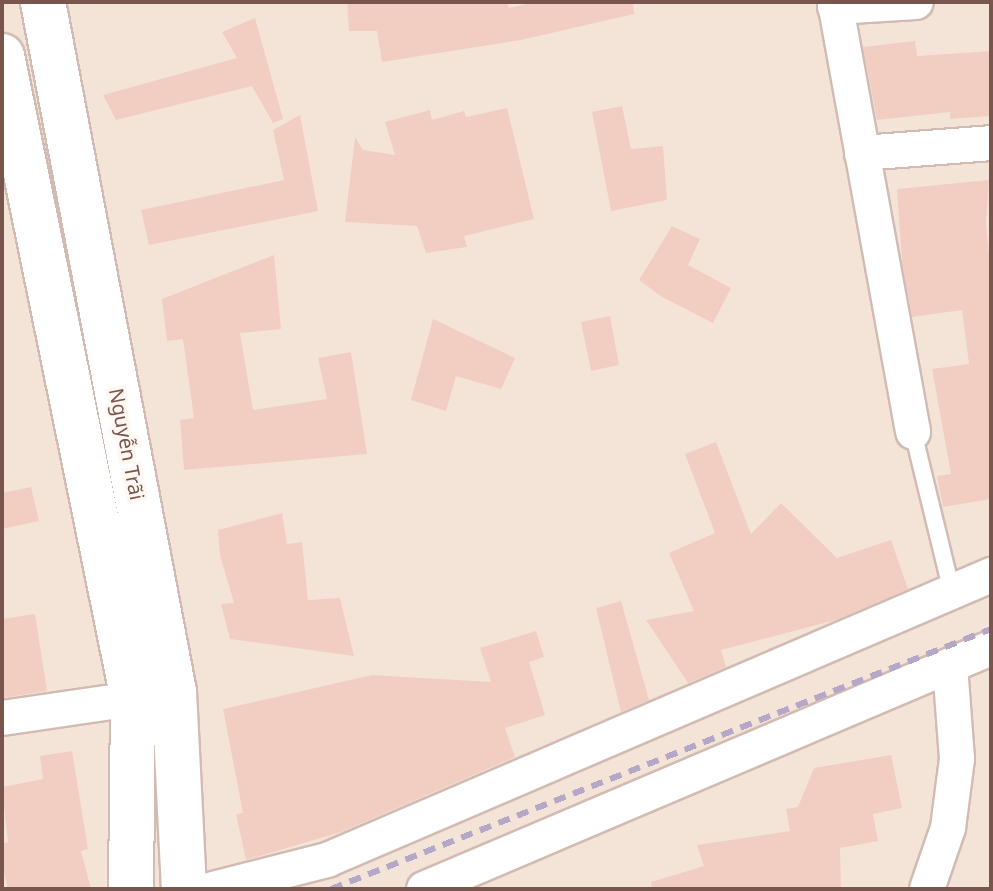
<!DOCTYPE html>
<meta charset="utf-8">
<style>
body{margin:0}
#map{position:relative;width:993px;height:891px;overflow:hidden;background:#fcf3ea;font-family:"Noto Sans",sans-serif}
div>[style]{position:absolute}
.residential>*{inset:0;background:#f4e4d8}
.building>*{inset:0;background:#f2cec2}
.roads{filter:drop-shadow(2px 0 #d2bbb2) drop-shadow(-2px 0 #d2bbb2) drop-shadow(0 2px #d2bbb2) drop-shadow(0 -2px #d2bbb2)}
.service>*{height:16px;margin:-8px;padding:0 8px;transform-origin:8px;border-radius:8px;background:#fff}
.minor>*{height:34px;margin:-17px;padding:0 17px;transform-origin:17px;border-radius:17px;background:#fff}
.secondary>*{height:44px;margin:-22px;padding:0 22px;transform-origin:22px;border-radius:22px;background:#fff}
.rail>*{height:6px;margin-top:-3px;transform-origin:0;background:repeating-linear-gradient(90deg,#b4a7c7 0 12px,transparent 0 20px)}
span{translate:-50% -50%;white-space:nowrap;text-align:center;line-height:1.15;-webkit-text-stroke:7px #fff7f1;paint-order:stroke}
.street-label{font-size:20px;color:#78564d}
.frame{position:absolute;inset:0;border:4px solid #78564d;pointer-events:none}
</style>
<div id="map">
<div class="residential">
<div style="clip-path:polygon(2px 2px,991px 2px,991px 889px,2px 889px)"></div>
</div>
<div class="building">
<div style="clip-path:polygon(347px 2px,507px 2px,509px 8px,535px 2px,633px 2px,634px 14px,521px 40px,382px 62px,377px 31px,349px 31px)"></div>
<div style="clip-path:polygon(255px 18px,283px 119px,273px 123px,252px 86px,116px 120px,103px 95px,237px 58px,222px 32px)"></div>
<div style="clip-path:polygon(915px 41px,917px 56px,991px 51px,991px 116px,950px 119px,950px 112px,877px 120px,863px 47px)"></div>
<div style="clip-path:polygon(622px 106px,631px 149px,663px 146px,667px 200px,611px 211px,592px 112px)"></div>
<div style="clip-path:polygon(507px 108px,534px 219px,464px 236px,467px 247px,426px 253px,417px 226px,345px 222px,355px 137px,363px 150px,395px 155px,385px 122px,430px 110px,432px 120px,464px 111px,466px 117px)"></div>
<div style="clip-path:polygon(300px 115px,318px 211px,149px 245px,141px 210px,284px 180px,273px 130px)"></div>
<div style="clip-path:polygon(989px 180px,986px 223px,991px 276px,991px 499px,943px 507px,937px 476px,951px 474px,932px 369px,969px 364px,962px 310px,912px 317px,902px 261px,897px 189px)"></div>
<div style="clip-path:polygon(672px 226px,700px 239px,688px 265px,731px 288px,713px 323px,662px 297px,639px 280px)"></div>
<div style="clip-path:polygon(274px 255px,281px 329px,240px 333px,253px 410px,327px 399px,318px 358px,351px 352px,367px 454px,184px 470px,180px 420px,194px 418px,183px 339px,167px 341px,162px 299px)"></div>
<div style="clip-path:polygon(610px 316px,619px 365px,591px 371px,581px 322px)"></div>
<div style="clip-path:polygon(433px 319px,515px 358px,501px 389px,456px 376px,446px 411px,411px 400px)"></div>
<div style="clip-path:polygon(716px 442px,751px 534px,781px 503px,837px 558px,891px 540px,908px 589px,836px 620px,721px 650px,726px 667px,688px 683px,646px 620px,694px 611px,669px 553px,715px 533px,685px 454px)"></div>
<div style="clip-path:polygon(31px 487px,39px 521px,2px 529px,2px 493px)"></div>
<div style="clip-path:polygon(282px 513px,287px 544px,302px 542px,308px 600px,340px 598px,354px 656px,230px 639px,221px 604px,234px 603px,220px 555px,218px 530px)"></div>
<div style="clip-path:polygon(621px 601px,649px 700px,621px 712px,596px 608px)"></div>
<div style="clip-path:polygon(35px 614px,47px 691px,2px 698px,2px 619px)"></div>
<div style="clip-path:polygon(536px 631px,544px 657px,529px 662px,545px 715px,505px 728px,515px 757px,341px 832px,246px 860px,236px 814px,243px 813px,223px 709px,372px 675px,491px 682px,480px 648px)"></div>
<div style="clip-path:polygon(72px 751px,88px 849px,81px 851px,91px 889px,8px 889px,2px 865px,2px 844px,8px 842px,2px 787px,43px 779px,40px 756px)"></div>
<div style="clip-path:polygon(891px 755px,902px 808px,873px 814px,878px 841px,840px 848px,841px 889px,652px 889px,651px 882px,704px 866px,697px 845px,790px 831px,786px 809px,798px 807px,814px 768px)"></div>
</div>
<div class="roads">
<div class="service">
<div style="left:913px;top:432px;width:165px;rotate:76.3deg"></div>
</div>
<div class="minor">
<div style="left:835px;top:2px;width:437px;rotate:79.7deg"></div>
<div style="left:835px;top:7px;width:81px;rotate:-3.5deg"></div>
<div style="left:862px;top:153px;width:129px;rotate:-4.4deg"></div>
<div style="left:2px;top:718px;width:132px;rotate:-8.3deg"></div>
<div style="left:213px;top:889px;width:118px;rotate:-14.3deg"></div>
<div style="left:327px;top:860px;width:723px;rotate:-23.23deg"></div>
<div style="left:424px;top:889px;width:616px;rotate:-23.03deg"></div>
<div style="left:927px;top:889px;width:65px;rotate:-71deg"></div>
<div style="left:948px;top:828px;width:70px;rotate:-82.6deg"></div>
<div style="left:957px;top:759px;width:93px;rotate:-94.3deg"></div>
</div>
<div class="secondary">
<div style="left:43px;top:2px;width:702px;rotate:79.25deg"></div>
<div style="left:174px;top:692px;width:197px;rotate:87.1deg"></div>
<div style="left:2px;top:56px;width:656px;rotate:78.48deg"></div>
<div style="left:133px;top:699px;width:190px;rotate:90.6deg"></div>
</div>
</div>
<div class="rail">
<div style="left:331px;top:889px;width:709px;rotate:-21.5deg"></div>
</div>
<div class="street-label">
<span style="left:127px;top:444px;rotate:79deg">Nguyễn Trãi</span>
</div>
<div class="frame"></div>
</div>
